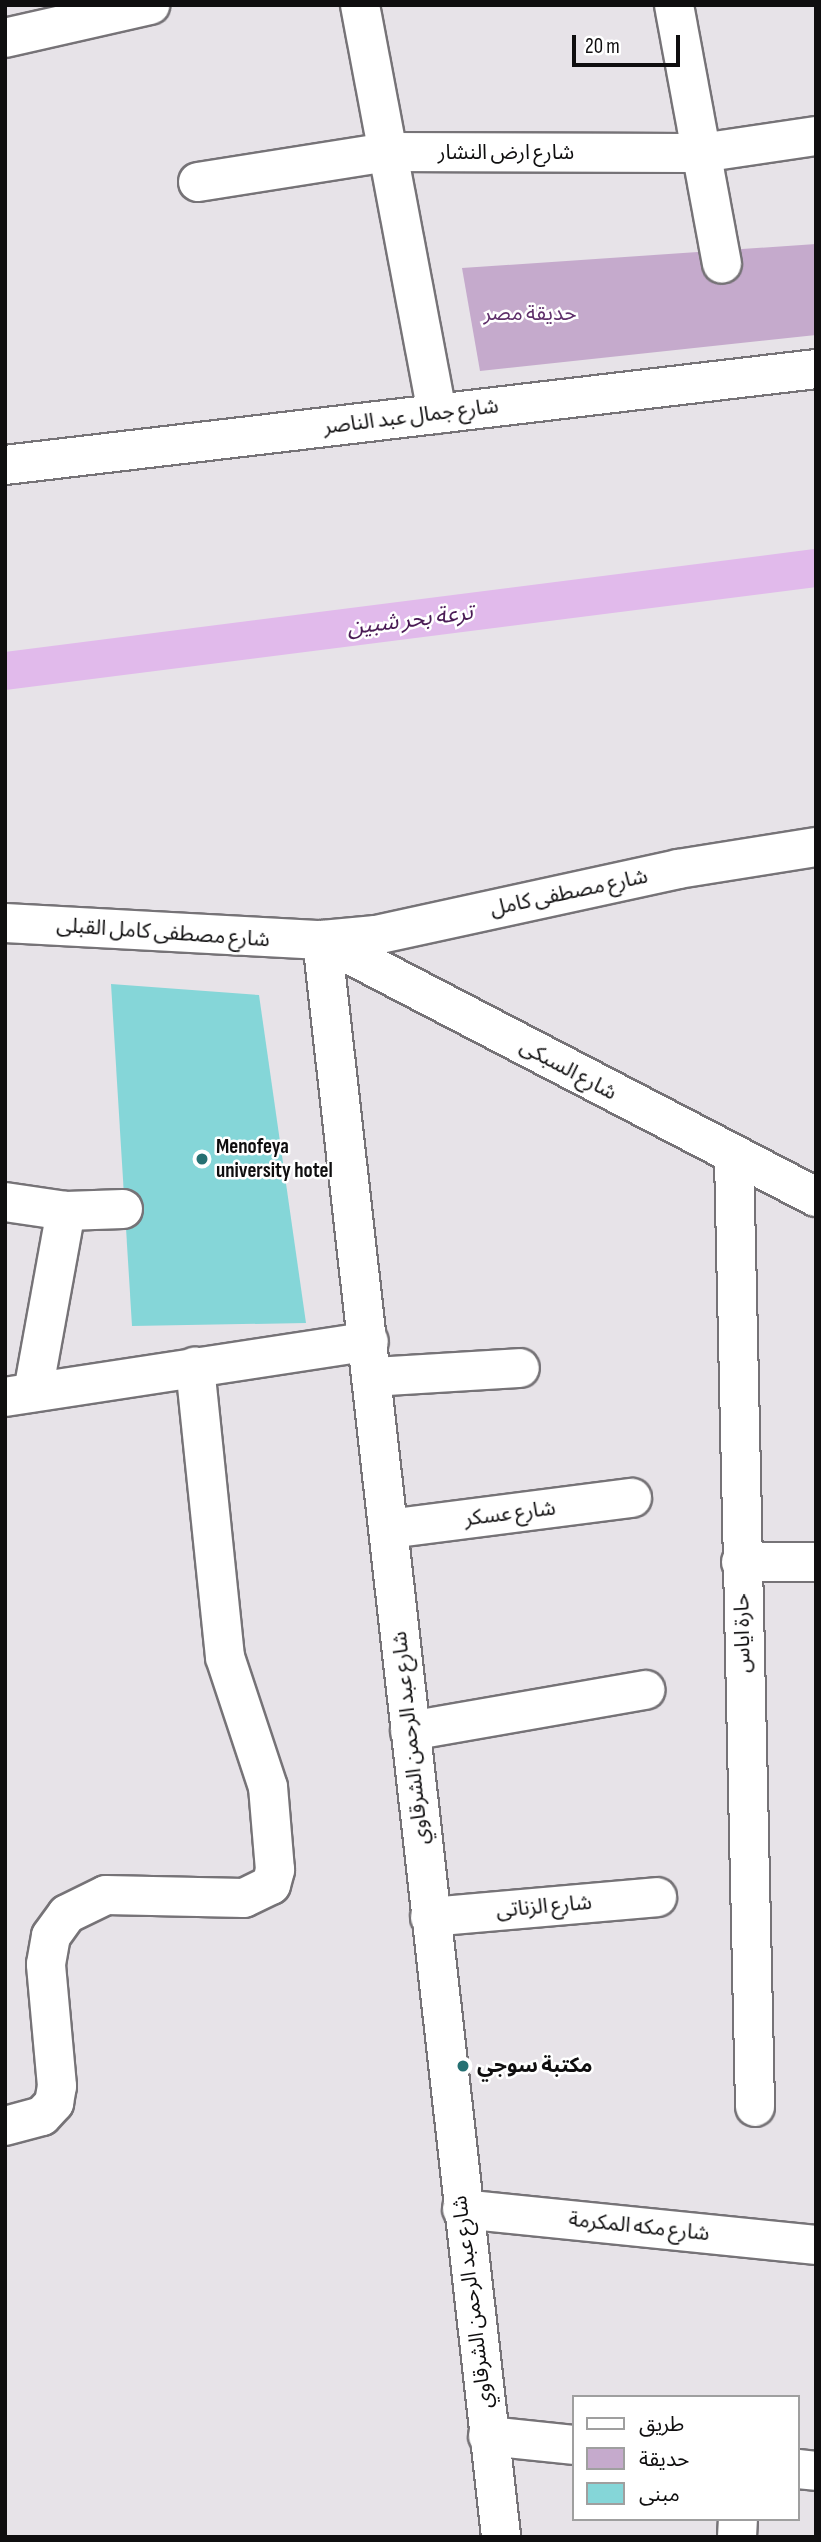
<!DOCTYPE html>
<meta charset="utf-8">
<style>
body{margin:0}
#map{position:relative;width:821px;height:2542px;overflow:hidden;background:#e7e3e8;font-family:"Sofia Sans Condensed","Noto Sans Arabic",sans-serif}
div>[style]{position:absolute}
.green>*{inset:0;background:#c5aacc}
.canal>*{height:38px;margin:-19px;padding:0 19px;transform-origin:19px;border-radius:19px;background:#e1baeb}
.building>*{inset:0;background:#85d6d8}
.roads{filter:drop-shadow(2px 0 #767377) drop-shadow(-2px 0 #767377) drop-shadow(0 2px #767377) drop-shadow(0 -2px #767377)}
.minor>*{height:38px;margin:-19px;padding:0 19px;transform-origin:19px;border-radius:19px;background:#fff}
.major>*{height:38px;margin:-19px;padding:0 19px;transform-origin:19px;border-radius:19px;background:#fff}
.dots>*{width:19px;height:19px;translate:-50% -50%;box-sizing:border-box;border:4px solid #fff;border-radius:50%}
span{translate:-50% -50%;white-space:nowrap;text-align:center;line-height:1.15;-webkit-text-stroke:5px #fff;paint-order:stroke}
.street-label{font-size:21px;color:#0f0e0f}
.park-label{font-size:21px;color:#5f306b}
.poi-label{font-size:21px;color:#0f0e0f;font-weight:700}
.left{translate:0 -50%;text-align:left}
.water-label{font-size:23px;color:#4b1c56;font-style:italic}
.frame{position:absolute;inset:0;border:7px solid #0f0e0f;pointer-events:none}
.legend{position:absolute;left:572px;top:2395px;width:228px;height:126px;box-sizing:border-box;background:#fff;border:2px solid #9f9f9f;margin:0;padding:9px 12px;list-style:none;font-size:21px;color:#0f0e0f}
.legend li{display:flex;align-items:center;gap:14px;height:35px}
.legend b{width:35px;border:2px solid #9f9f9f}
.scale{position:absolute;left:572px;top:35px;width:108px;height:32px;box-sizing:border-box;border:4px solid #0f0e0f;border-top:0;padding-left:9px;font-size:21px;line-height:24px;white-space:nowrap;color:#0f0e0f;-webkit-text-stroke:5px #fff;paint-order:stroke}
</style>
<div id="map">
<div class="green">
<div style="clip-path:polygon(816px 244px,816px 335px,480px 371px,462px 268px)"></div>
</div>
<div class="canal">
<div style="left:5px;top:671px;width:818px;rotate:-7.24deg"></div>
</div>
<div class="building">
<div style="clip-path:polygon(111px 984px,259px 995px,306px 1323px,132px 1326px)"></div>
</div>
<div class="roads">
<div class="minor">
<div style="left:360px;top:5px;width:416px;rotate:79.3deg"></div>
<div style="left:674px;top:5px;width:263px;rotate:79.5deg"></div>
<div style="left:198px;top:182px;width:192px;rotate:-9deg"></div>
<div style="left:388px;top:152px;width:313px;rotate:0.2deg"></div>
<div style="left:701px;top:153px;width:116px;rotate:-8.4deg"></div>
<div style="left:322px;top:940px;width:1607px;rotate:83.6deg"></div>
<div style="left:322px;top:940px;width:557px;rotate:27.49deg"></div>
<div style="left:734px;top:1158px;width:949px;rotate:88.73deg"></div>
<div style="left:5px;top:1202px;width:62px;rotate:8.4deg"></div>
<div style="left:66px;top:1211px;width:57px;rotate:-2deg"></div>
<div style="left:373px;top:1377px;width:147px;rotate:-3.5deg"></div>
<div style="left:33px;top:1392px;width:184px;rotate:-79.7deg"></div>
<div style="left:5px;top:1397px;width:368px;rotate:-8.7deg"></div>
<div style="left:389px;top:1529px;width:245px;rotate:-7.3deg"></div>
<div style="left:741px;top:1562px;width:75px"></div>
<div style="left:410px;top:1731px;width:239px;rotate:-9.9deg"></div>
<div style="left:430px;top:1917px;width:228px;rotate:-5deg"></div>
<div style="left:5px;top:2126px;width:38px;rotate:-15deg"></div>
<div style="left:42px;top:2116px;width:18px;rotate:-47deg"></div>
<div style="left:54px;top:2103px;width:17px;rotate:-80deg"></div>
<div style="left:57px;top:2086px;width:122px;rotate:-95.2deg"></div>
<div style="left:46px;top:1964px;width:28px;rotate:-80deg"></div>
<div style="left:51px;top:1936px;width:27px;rotate:-54deg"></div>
<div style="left:67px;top:1914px;width:43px;rotate:-26deg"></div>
<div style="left:106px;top:1895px;width:138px;rotate:1.2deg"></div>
<div style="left:244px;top:1898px;width:30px;rotate:-26deg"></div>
<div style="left:271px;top:1885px;width:16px;rotate:-75deg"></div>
<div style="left:275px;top:1870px;width:83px;rotate:-94.8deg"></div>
<div style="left:268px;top:1787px;width:137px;rotate:-108.3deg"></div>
<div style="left:225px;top:1657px;width:292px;rotate:-95.9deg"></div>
<div style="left:462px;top:2209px;width:356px;rotate:5.8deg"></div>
<div style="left:488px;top:2436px;width:86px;rotate:6deg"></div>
<div style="left:798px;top:2469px;width:18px;rotate:6deg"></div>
<div style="left:737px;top:2537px;width:18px;rotate:-87deg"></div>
</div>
<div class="major">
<div style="left:5px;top:38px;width:149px;rotate:-12.8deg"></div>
<div style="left:5px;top:465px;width:817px;rotate:-6.75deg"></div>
<div style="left:5px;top:923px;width:317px;rotate:3.1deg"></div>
<div style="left:322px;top:940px;width:54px;rotate:-5.3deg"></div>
<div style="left:376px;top:935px;width:309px;rotate:-12.3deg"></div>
<div style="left:678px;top:869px;width:140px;rotate:-9.1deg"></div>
</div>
</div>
<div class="dots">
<div style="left:202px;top:1159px;background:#257072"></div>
<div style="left:463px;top:2066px;background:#257072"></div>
</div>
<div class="street-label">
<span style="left:506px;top:153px">شارع ارض النشار</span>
<span style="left:411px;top:417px;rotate:-7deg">شارع جمال عبد الناصر</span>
<span style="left:569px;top:893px;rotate:-12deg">شارع مصطفى كامل</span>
<span style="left:163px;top:933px;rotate:4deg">شارع مصطفى كامل القبلى</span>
<span style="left:568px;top:1070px;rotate:28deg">شارع السبكى</span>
<span style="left:510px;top:1514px;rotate:-7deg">شارع عسكر</span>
<span style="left:743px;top:1633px;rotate:-91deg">حارة اياس</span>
<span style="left:411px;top:1738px;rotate:-96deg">شارع عبد الرحمن الشرقاوي</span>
<span style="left:544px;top:1907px;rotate:-5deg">شارع الزناتى</span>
<span style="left:639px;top:2227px;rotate:6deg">شارع مكه المكرمة</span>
<span style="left:473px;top:2302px;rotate:-97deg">شارع عبد الرحمن الشرقاوي</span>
</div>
<div class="park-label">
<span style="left:530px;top:314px">حديقة مصر</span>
</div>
<div class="poi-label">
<span class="left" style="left:216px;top:1159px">Menofeya<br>university hotel</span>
<span class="left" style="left:477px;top:2066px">مكتبة سوجي</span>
</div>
<div class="water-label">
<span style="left:410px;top:620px;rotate:-7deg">ترعة بحر شبين</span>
</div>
<div class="frame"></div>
<ul class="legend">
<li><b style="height:9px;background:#fff"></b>طريق</li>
<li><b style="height:19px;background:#c5aacc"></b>حديقة</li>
<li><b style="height:19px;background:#85d6d8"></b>مبنى</li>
</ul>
<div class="scale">20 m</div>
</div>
